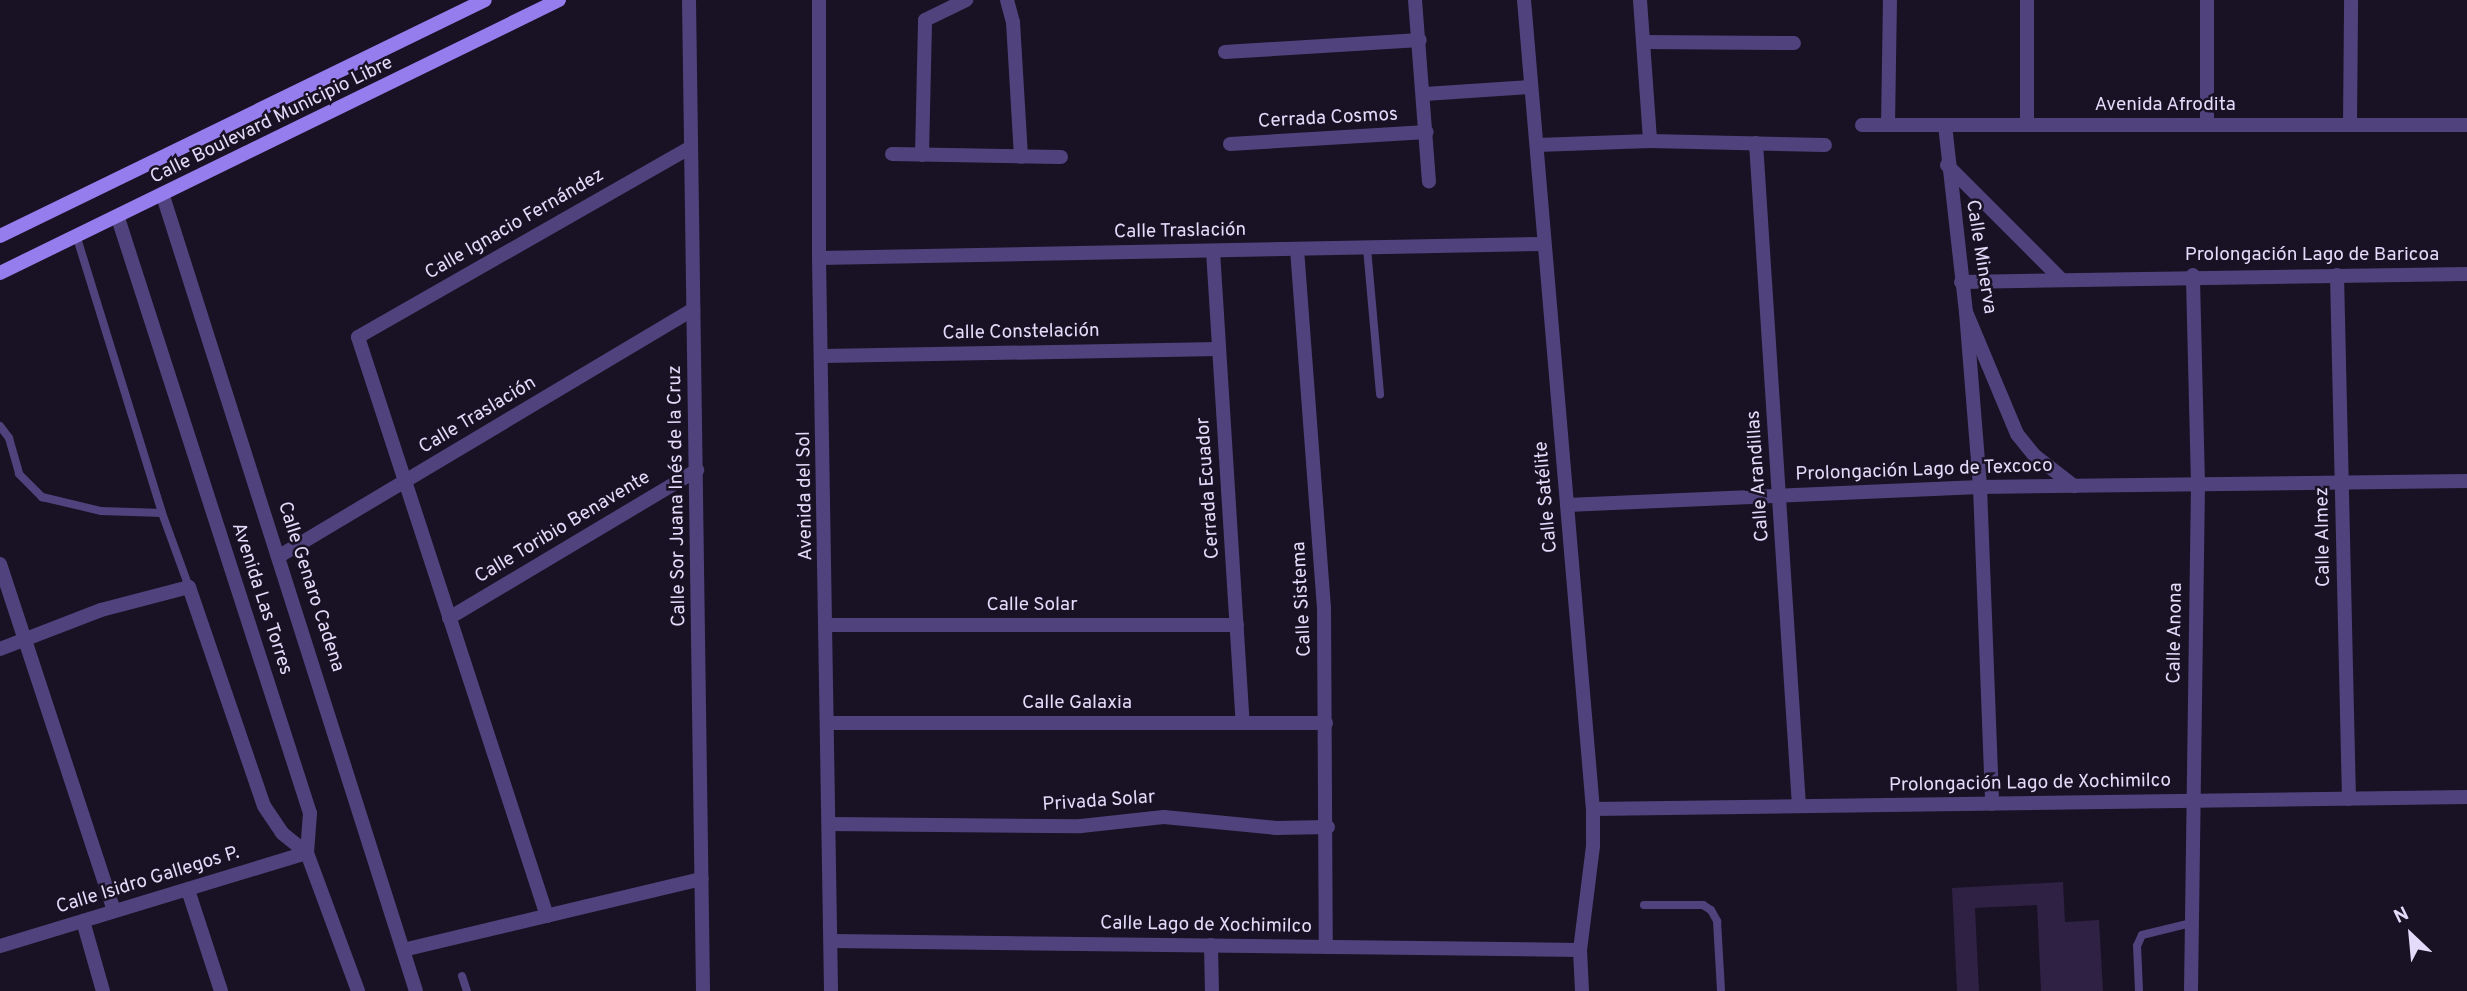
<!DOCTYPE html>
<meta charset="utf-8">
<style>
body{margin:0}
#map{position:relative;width:2467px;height:991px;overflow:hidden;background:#191224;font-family:Overpass,sans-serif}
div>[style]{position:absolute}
.building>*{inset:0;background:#2e2143}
.service>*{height:8px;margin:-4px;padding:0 4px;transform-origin:4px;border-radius:4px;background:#50437d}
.minor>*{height:14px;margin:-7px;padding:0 7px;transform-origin:7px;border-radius:7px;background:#50437d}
.tertiary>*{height:14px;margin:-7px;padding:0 7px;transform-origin:7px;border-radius:7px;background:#50437d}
.secondary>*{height:14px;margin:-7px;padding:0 7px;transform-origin:7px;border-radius:7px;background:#957dee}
span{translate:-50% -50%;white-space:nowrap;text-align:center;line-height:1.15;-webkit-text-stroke:5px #191224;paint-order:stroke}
.street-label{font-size:19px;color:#e4dafa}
.north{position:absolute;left:2376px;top:900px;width:70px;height:70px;-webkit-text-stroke:5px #191224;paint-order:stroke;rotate:334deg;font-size:19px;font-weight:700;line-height:28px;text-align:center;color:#e4dafa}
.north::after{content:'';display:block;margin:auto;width:24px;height:32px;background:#e4dafa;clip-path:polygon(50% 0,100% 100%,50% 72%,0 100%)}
</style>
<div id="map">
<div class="building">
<div style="clip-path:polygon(2063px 882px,2065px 922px,2099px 920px,2103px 991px,2041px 991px,2037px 905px,1975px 908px,1979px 991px,1957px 991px,1952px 888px)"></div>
</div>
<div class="service">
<div style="left:77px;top:238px;width:288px;rotate:72.8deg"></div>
<div style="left:1367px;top:248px;width:147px;rotate:84.9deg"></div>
<div style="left:0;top:426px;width:15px;rotate:53deg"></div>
<div style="left:9px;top:438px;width:37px;rotate:74deg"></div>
<div style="left:19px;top:474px;width:33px;rotate:45deg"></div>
<div style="left:42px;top:497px;width:61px;rotate:13.3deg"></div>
<div style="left:101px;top:511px;width:61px;rotate:1.9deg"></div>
<div style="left:162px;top:513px;width:79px;rotate:70deg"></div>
<div style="left:1644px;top:905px;width:59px"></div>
<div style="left:1703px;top:905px;width:9px;rotate:32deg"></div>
<div style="left:1711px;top:910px;width:13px;rotate:61deg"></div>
<div style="left:1717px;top:921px;width:70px;rotate:86.7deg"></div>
<div style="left:462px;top:976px;width:16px;rotate:72deg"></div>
<div style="left:2139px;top:991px;width:45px;rotate:-92.5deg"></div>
<div style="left:2137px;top:946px;width:12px;rotate:-66deg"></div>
<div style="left:2142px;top:935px;width:50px;rotate:-13.8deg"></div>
</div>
<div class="minor">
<div style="left:689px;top:0;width:991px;rotate:89.19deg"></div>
<div style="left:819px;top:0;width:258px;rotate:90deg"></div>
<div style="left:819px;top:258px;width:733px;rotate:89.06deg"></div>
<div style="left:1007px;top:0;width:23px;rotate:75deg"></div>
<div style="left:1013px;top:22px;width:135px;rotate:86.6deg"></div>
<div style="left:1415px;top:0;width:182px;rotate:85.6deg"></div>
<div style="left:1524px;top:0;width:812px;rotate:85.13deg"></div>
<div style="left:1593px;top:809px;width:37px;rotate:90deg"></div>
<div style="left:1593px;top:846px;width:105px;rotate:97.1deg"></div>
<div style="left:1580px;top:950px;width:41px;rotate:87.2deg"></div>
<div style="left:1640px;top:0;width:141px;rotate:85.9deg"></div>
<div style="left:2027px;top:0;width:125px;rotate:90deg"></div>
<div style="left:1643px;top:42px;width:151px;rotate:0.4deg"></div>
<div style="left:1225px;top:52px;width:195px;rotate:-3.5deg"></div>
<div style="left:1425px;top:94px;width:105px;rotate:-3.8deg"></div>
<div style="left:1862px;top:125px;width:605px"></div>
<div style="left:1888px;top:125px;width:125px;rotate:-89.1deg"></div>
<div style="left:1945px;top:125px;width:188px;rotate:83.6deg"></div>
<div style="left:1966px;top:312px;width:132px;rotate:67.3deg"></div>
<div style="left:2017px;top:434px;width:27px;rotate:51deg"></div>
<div style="left:2034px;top:455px;width:51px;rotate:37.8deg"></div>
<div style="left:2207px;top:125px;width:125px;rotate:-90deg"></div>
<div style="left:2350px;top:125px;width:125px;rotate:-89.5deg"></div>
<div style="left:1756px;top:143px;width:664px;rotate:86.29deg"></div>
<div style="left:1230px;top:144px;width:197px;rotate:-3.5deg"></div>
<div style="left:1537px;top:145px;width:113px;rotate:-2deg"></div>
<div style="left:1650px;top:141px;width:175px;rotate:1.3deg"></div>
<div style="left:892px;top:154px;width:169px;rotate:1deg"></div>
<div style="left:922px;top:155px;width:135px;rotate:-88.7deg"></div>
<div style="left:925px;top:20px;width:46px;rotate:-26deg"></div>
<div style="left:1947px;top:165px;width:161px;rotate:45deg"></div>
<div style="left:163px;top:196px;width:834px;rotate:72.35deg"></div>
<div style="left:1297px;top:249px;width:360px;rotate:85.7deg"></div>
<div style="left:1324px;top:608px;width:339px;rotate:89.7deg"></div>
<div style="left:1213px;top:251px;width:473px;rotate:86.4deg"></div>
<div style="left:819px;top:258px;width:724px;rotate:-1.11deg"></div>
<div style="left:2337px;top:275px;width:524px;rotate:88.69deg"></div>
<div style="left:1961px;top:282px;width:506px;rotate:-0.91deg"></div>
<div style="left:1966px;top:312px;width:176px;rotate:85.4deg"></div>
<div style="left:1980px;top:487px;width:317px;rotate:87.8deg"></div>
<div style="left:823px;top:356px;width:396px;rotate:-1deg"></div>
<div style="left:1567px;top:505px;width:413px;rotate:-2.5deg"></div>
<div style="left:1980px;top:487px;width:487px;rotate:-0.7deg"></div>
<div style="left:281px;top:555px;width:480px;rotate:-30.8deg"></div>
<div style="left:0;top:564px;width:365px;rotate:71.8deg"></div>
<div style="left:449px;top:618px;width:289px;rotate:-30.8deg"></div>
<div style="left:828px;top:625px;width:409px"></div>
<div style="left:0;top:649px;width:108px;rotate:-21.1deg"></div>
<div style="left:101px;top:610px;width:91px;rotate:-14.6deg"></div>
<div style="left:189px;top:587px;width:231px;rotate:71.1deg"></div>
<div style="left:264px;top:806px;width:32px;rotate:56deg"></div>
<div style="left:282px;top:833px;width:32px;rotate:39deg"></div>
<div style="left:828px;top:723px;width:498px"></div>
<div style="left:1593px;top:809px;width:874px;rotate:-0.79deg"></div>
<div style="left:829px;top:824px;width:252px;rotate:0.5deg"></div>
<div style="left:1081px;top:826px;width:83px;rotate:-6.2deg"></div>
<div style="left:1164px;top:817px;width:113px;rotate:5.6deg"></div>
<div style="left:1276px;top:828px;width:52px;rotate:-1.1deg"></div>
<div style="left:188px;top:890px;width:106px;rotate:71.9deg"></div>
<div style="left:547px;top:916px;width:609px;rotate:-108.08deg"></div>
<div style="left:358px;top:337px;width:383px;rotate:-29.7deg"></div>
<div style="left:83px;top:921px;width:73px;rotate:74.1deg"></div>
<div style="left:831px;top:941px;width:749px;rotate:0.69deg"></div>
<div style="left:1211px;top:945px;width:46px;rotate:88.8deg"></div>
<div style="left:0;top:946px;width:321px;rotate:-16.9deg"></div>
<div style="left:403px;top:950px;width:307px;rotate:-13.4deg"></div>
<div style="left:2191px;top:991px;width:507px;rotate:-89.21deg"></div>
<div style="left:2198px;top:484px;width:209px;rotate:-91.4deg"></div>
</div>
<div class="tertiary">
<div style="left:118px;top:218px;width:625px;rotate:72.12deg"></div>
<div style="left:310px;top:813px;width:40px;rotate:94.3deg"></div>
<div style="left:307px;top:853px;width:147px;rotate:69.7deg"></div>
</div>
<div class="secondary">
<div style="left:0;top:236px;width:539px;rotate:-25.95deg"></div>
<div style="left:0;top:273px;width:622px;rotate:-26.03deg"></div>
</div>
<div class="street-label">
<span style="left:2165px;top:106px">Avenida Afrodita</span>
<span style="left:1328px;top:119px;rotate:-3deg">Cerrada Cosmos</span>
<span style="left:272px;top:121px;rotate:-26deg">Calle Boulevard Municipio Libre</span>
<span style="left:515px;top:225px;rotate:-30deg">Calle Ignacio Fernández</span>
<span style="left:1180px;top:232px;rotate:-1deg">Calle Traslación</span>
<span style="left:2312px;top:256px">Prolongación Lago de Baricoa</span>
<span style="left:1980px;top:257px;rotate:81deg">Calle Minerva</span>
<span style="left:1021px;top:333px;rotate:-1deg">Calle Constelación</span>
<span style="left:478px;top:416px;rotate:-31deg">Calle Traslación</span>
<span style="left:1924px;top:471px;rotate:-2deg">Prolongación Lago de Texcoco</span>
<span style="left:1759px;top:476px;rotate:-94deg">Calle Arandillas</span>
<span style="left:1209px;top:488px;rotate:-94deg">Cerrada Ecuador</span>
<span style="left:678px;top:496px;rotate:-91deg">Calle Sor Juana Inés de la Cruz</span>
<span style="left:806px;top:496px;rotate:-91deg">Avenida del Sol</span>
<span style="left:1547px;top:497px;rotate:-95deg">Calle Satélite</span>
<span style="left:563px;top:528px;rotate:-31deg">Calle Toribio Benavente</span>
<span style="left:2324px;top:537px;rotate:-91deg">Calle Almez</span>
<span style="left:310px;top:587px;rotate:72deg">Calle Genaro Cadena</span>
<span style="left:261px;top:599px;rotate:72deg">Avenida Las Torres</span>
<span style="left:1303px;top:599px;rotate:-93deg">Calle Sistema</span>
<span style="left:1032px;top:606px">Calle Solar</span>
<span style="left:2176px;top:633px;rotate:-89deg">Calle Anona</span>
<span style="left:1077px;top:704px">Calle Galaxia</span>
<span style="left:2030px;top:784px;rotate:-1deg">Prolongación Lago de Xochimilco</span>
<span style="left:1099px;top:802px;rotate:-4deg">Privada Solar</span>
<span style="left:148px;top:881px;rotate:-17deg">Calle Isidro Gallegos P.</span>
<span style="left:1206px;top:926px;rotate:1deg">Calle Lago de Xochimilco</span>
</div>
<div class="north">N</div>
</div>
